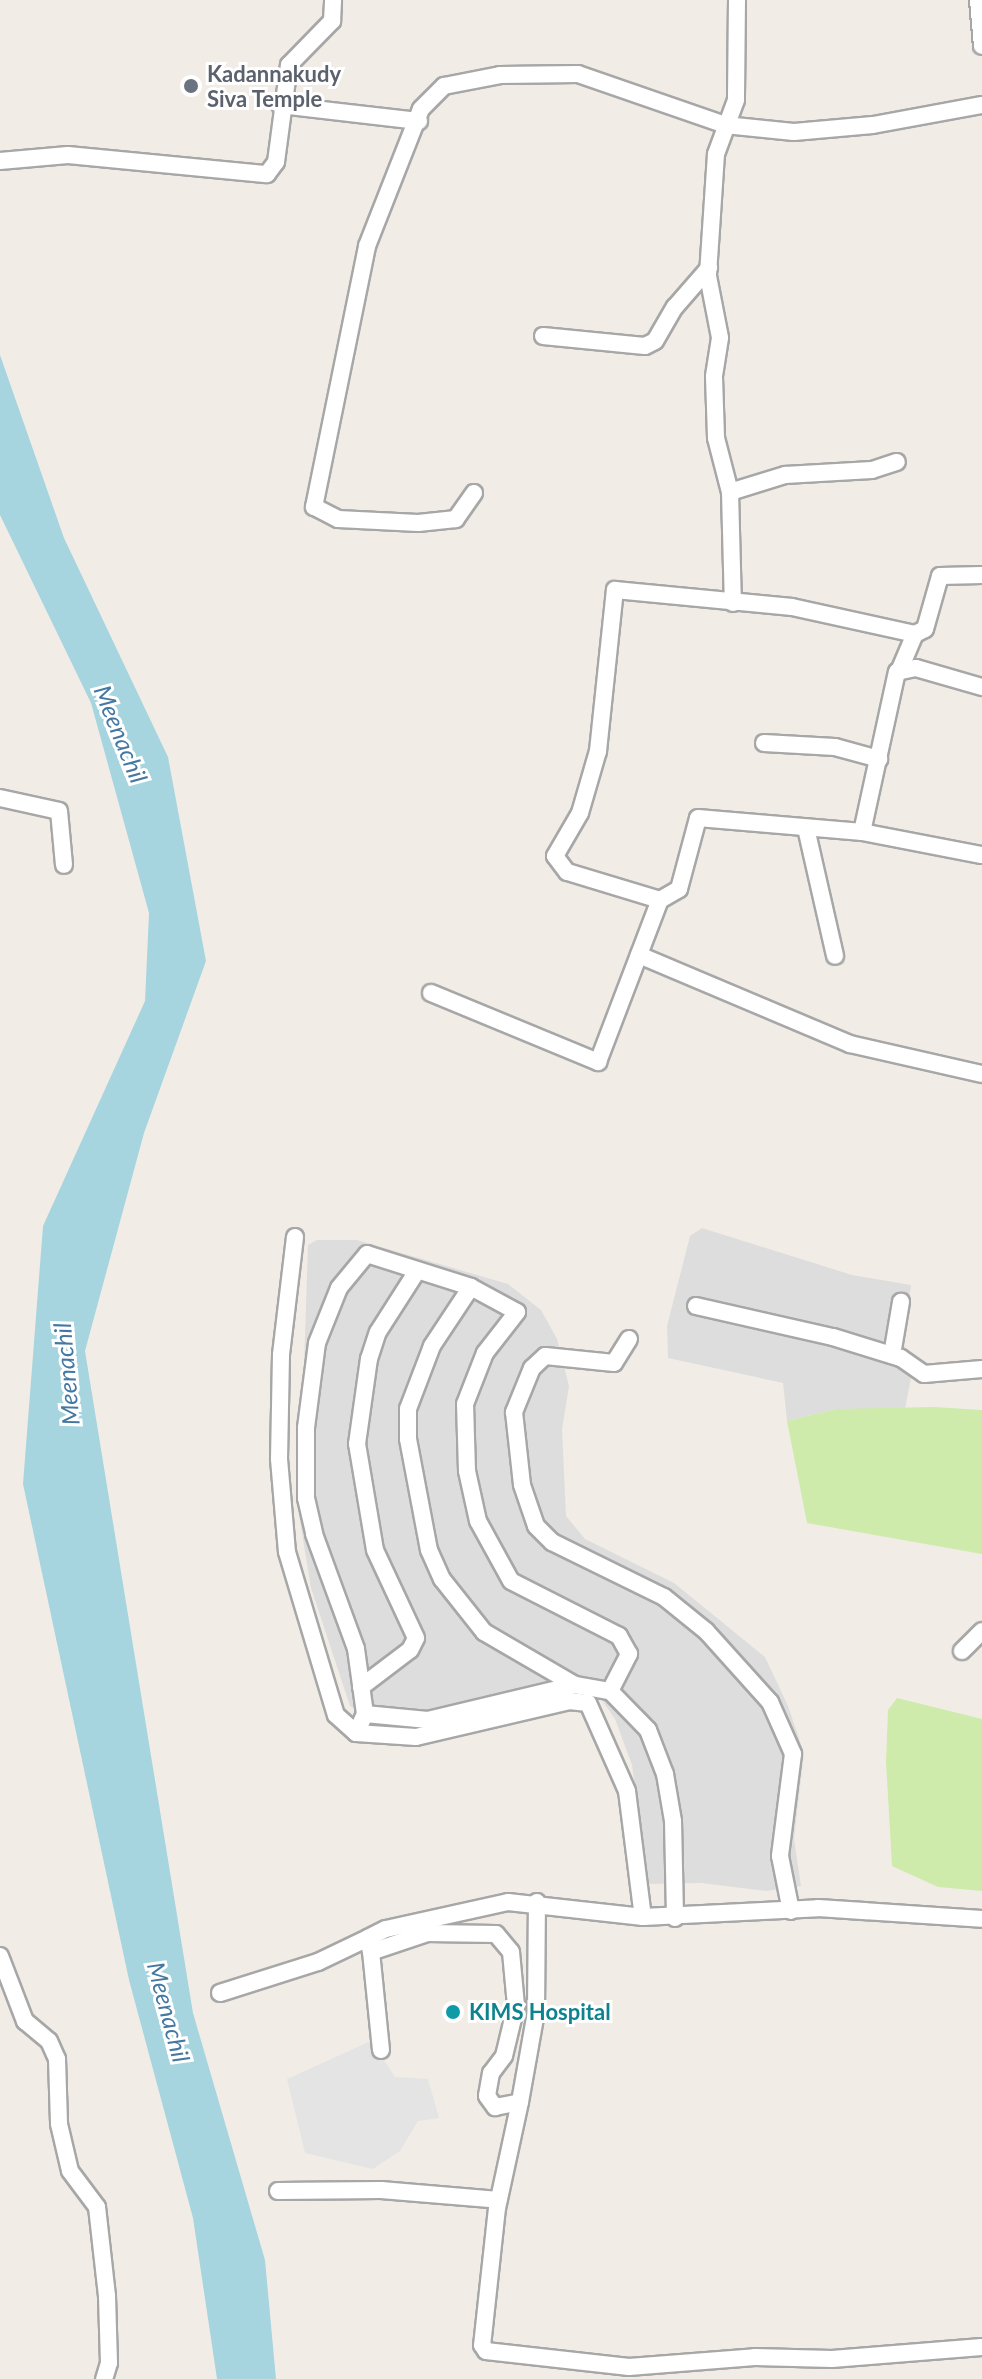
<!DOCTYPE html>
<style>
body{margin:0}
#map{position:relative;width:982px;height:2379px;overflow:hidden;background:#f1ede6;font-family:Lato,sans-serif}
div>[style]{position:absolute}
.residential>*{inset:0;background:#dedddd}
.grass>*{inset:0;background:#ceebac}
.parking>*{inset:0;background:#e4e4e4}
.water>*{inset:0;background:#a6d5df}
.roads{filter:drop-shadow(2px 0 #a7a7a7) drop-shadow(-2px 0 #a7a7a7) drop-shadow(0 2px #a7a7a7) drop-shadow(0 -2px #a7a7a7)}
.minor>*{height:16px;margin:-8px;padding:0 8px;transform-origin:8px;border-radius:8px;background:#fff}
.dots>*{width:22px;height:22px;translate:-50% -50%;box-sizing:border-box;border:4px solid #fff;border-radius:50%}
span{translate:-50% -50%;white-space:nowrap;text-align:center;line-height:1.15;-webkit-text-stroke:6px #fff;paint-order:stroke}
.worship-label{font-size:22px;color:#5b616d;font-weight:700}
.left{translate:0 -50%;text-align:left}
.culture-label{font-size:22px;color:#0d838f;font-weight:700}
.water-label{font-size:24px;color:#4478a2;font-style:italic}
</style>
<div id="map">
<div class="residential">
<div style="clip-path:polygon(702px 1228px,852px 1275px,911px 1285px,903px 1342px,913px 1367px,905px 1409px,836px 1409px,787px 1421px,783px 1383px,668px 1358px,667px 1326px,690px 1236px)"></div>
<div style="clip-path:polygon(317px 1240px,357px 1240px,508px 1284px,541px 1310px,557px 1339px,569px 1386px,562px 1429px,566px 1516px,585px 1539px,674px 1583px,765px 1657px,788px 1706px,804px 1753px,794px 1839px,801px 1886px,766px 1891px,701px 1883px,649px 1884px,632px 1765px,615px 1719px,599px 1696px,586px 1692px,546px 1698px,466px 1719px,409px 1726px,376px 1723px,350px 1706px,311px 1588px,299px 1515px,308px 1245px)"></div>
</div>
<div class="grass">
<div style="clip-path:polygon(934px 1407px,982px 1410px,982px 1554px,807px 1523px,787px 1421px,836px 1409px)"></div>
<div style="clip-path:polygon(897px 1698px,982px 1719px,982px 1891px,938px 1887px,892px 1866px,886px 1762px,888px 1710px)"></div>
</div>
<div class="parking">
<div style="clip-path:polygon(371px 2041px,395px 2077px,428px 2079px,439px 2118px,418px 2121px,400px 2151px,373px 2169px,305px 2153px,287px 2079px)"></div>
</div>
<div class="water">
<div style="clip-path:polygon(0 355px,64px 538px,168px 757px,206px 961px,144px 1133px,85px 1351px,193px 2013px,265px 2260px,276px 2379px,217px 2379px,193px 2218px,129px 1980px,23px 1484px,43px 1226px,145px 1001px,149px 913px,91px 703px,0 515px)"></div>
</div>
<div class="roads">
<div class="minor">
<div style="left:737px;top:0;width:100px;rotate:90.6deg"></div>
<div style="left:736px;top:100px;width:58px;rotate:110.3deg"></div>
<div style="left:716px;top:154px;width:122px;rotate:93.8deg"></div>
<div style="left:708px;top:276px;width:63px;rotate:79deg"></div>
<div style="left:720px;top:338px;width:39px;rotate:99deg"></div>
<div style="left:714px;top:377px;width:61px;rotate:88.1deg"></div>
<div style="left:716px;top:438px;width:56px;rotate:75.5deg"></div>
<div style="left:730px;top:492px;width:58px;rotate:-17.2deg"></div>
<div style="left:785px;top:475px;width:87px;rotate:-3.3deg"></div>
<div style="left:872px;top:470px;width:26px;rotate:-18deg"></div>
<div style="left:978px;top:0;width:46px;rotate:85deg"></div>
<div style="left:280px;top:105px;width:140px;rotate:6.6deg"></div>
<div style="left:0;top:161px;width:68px;rotate:-5deg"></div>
<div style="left:68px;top:155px;width:200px;rotate:5.5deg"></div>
<div style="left:267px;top:174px;width:15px;rotate:-53deg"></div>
<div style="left:276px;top:162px;width:98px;rotate:-82.4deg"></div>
<div style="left:289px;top:65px;width:62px;rotate:-45.7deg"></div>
<div style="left:332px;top:21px;width:21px;rotate:-87deg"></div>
<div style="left:543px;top:336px;width:102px;rotate:5.6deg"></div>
<div style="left:645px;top:346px;width:11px;rotate:-27deg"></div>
<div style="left:655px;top:341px;width:39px;rotate:-60deg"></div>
<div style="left:675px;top:307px;width:52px;rotate:-48.9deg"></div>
<div style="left:730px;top:492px;width:111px;rotate:88.5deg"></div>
<div style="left:474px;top:493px;width:32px;rotate:125deg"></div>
<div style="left:456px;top:519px;width:38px;rotate:174deg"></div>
<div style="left:418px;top:523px;width:80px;rotate:-177.1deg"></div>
<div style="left:338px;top:519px;width:27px;rotate:-153deg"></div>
<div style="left:314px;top:507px;width:266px;rotate:-78.5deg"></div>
<div style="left:367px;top:246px;width:147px;rotate:-68.5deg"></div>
<div style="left:421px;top:109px;width:33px;rotate:-45deg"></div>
<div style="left:444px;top:86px;width:57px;rotate:-11.1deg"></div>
<div style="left:500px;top:75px;width:78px;rotate:-0.7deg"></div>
<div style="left:578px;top:74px;width:156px;rotate:19.1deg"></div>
<div style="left:725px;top:125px;width:69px;rotate:5.8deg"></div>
<div style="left:794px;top:132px;width:79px;rotate:-5.1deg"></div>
<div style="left:873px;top:125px;width:111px;rotate:-10.4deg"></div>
<div style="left:900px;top:669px;width:38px;rotate:-67deg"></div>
<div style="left:764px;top:743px;width:71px;rotate:3.2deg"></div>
<div style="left:835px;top:747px;width:46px;rotate:15.3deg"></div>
<div style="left:0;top:798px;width:60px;rotate:12.4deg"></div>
<div style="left:59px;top:811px;width:54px;rotate:84.7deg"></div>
<div style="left:806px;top:828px;width:131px;rotate:77.2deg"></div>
<div style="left:862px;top:832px;width:164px;rotate:-77.7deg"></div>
<div style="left:897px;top:672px;width:19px;rotate:-12deg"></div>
<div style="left:916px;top:668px;width:69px;rotate:16.1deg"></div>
<div style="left:660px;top:900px;width:97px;rotate:-163.2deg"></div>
<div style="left:567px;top:872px;width:20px;rotate:-127deg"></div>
<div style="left:555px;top:856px;width:50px;rotate:-59.8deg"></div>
<div style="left:580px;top:813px;width:65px;rotate:-73.8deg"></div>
<div style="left:598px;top:751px;width:162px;rotate:-84deg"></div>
<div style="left:615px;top:590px;width:178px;rotate:5.5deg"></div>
<div style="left:792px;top:607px;width:126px;rotate:12.4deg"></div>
<div style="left:915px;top:634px;width:11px;rotate:-27deg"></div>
<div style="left:925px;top:629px;width:55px;rotate:-74.2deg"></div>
<div style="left:940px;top:576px;width:42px;rotate:-1.4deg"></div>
<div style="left:639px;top:955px;width:229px;rotate:22.9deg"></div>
<div style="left:850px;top:1044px;width:135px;rotate:12.8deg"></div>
<div style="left:431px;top:993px;width:181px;rotate:22.4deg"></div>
<div style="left:598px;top:1062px;width:173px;rotate:-69.1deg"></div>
<div style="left:660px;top:900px;width:22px;rotate:-30deg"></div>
<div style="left:679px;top:889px;width:73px;rotate:-75deg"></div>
<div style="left:698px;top:818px;width:165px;rotate:4.9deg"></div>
<div style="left:862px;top:832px;width:122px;rotate:10.9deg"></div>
<div style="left:295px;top:1237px;width:119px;rotate:96.8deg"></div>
<div style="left:281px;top:1355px;width:104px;rotate:91.1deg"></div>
<div style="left:279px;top:1459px;width:93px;rotate:85.1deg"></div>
<div style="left:287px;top:1552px;width:170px;rotate:73.3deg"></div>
<div style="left:336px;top:1715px;width:27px;rotate:42deg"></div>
<div style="left:471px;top:1287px;width:71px;rotate:123.5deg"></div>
<div style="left:432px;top:1346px;width:67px;rotate:110.9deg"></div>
<div style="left:408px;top:1409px;width:30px;rotate:90deg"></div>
<div style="left:408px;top:1439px;width:113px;rotate:79.3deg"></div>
<div style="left:429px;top:1550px;width:32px;rotate:66deg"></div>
<div style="left:442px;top:1579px;width:68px;rotate:51.6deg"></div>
<div style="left:484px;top:1632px;width:105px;rotate:30.2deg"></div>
<div style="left:575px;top:1685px;width:36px;rotate:10deg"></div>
<div style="left:610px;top:1691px;width:42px;rotate:-62.8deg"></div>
<div style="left:629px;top:1654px;width:21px;rotate:-119deg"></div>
<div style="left:619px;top:1636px;width:121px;rotate:-153deg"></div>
<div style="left:511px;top:1581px;width:68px;rotate:-118.8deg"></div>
<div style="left:478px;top:1521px;width:51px;rotate:-102.4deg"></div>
<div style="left:467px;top:1471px;width:67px;rotate:-91.7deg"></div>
<div style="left:465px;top:1404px;width:55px;rotate:-68.6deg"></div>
<div style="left:485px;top:1353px;width:52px;rotate:-52deg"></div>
<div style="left:517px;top:1312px;width:52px;rotate:-151.5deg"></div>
<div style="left:471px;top:1287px;width:109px;rotate:-162.4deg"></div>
<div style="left:367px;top:1254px;width:44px;rotate:129.5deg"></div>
<div style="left:339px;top:1288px;width:59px;rotate:111.8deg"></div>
<div style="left:317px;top:1343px;width:86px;rotate:97.4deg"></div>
<div style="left:306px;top:1428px;width:70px;rotate:90deg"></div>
<div style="left:306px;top:1498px;width:37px;rotate:77deg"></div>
<div style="left:314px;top:1534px;width:122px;rotate:69.9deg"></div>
<div style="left:356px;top:1649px;width:66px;rotate:82.1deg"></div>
<div style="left:365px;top:1714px;width:21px;rotate:115deg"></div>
<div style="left:356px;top:1733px;width:60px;rotate:3.8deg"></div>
<div style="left:416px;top:1737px;width:157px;rotate:-13.2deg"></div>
<div style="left:569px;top:1701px;width:19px;rotate:6deg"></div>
<div style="left:588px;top:1703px;width:96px;rotate:66.1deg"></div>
<div style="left:627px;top:1791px;width:127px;rotate:82.8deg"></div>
<div style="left:696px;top:1306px;width:140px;rotate:12.8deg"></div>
<div style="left:833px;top:1337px;width:71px;rotate:17.2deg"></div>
<div style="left:901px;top:1358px;width:28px;rotate:35deg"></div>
<div style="left:924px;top:1374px;width:58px;rotate:-4.9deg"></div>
<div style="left:629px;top:1339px;width:28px;rotate:122deg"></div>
<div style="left:614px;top:1363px;width:69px;rotate:-174.2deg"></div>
<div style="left:545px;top:1356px;width:18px;rotate:137deg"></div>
<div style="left:532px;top:1368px;width:48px;rotate:112.2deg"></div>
<div style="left:514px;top:1412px;width:73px;rotate:83.7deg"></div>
<div style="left:522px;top:1485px;width:43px;rotate:71.1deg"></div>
<div style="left:536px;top:1526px;width:23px;rotate:45deg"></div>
<div style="left:552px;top:1542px;width:125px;rotate:26.2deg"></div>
<div style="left:664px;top:1597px;width:54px;rotate:39deg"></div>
<div style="left:706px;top:1631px;width:96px;rotate:48deg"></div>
<div style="left:770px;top:1702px;width:57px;rotate:66.1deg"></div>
<div style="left:793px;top:1754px;width:103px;rotate:97.3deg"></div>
<div style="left:780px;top:1856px;width:56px;rotate:78.7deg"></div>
<div style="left:892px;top:1355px;width:54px;rotate:-80.4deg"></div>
<div style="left:962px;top:1651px;width:28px;rotate:-45deg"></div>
<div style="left:361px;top:1687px;width:61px;rotate:-37.1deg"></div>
<div style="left:410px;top:1650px;width:13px;rotate:-63deg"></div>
<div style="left:416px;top:1638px;width:97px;rotate:-115deg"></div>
<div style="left:375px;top:1550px;width:108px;rotate:-99.6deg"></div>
<div style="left:357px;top:1444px;width:86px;rotate:-82deg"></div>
<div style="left:369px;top:1359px;width:28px;rotate:-72deg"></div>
<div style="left:378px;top:1332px;width:72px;rotate:-57.4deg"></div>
<div style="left:610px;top:1691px;width:54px;rotate:45.7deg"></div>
<div style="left:648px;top:1730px;width:47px;rotate:68.9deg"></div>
<div style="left:665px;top:1774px;width:48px;rotate:80.3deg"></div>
<div style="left:673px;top:1821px;width:97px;rotate:88.8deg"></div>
<div style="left:365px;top:1714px;width:63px;rotate:5.4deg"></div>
<div style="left:428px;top:1720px;width:151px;rotate:-13.4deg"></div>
<div style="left:371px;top:1952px;width:14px;rotate:-102deg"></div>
<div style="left:368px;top:1938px;width:20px;rotate:-27deg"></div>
<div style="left:386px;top:1929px;width:125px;rotate:-12.5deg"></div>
<div style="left:508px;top:1902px;width:136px;rotate:6.3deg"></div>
<div style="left:643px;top:1917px;width:175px;rotate:-2.9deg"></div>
<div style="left:818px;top:1908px;width:164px;rotate:3.8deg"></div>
<div style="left:0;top:1956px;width:70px;rotate:69deg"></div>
<div style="left:25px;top:2021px;width:31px;rotate:40deg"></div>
<div style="left:49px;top:2041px;width:20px;rotate:66deg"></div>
<div style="left:57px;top:2059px;width:65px;rotate:88.2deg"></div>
<div style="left:59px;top:2124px;width:48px;rotate:76.8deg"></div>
<div style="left:70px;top:2171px;width:45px;rotate:53.1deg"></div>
<div style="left:97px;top:2207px;width:90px;rotate:83.6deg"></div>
<div style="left:107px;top:2296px;width:67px;rotate:88.3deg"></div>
<div style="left:109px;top:2363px;width:17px;rotate:107deg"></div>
<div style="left:220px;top:1993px;width:103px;rotate:-17.6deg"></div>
<div style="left:318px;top:1962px;width:55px;rotate:-25.6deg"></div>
<div style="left:381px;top:2050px;width:99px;rotate:-95.8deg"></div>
<div style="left:371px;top:1952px;width:59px;rotate:-18.7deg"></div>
<div style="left:427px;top:1933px;width:69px;rotate:0.8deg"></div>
<div style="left:496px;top:1934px;width:23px;rotate:50deg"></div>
<div style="left:511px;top:1952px;width:54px;rotate:84.7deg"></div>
<div style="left:516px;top:2006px;width:51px;rotate:103.5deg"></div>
<div style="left:504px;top:2056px;width:21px;rotate:127deg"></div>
<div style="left:491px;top:2073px;width:23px;rotate:100deg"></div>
<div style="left:487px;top:2096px;width:14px;rotate:54deg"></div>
<div style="left:495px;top:2107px;width:25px;rotate:-11deg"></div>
<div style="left:520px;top:2102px;width:91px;rotate:-79.9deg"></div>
<div style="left:536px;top:2012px;width:110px;rotate:-89.5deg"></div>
<div style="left:520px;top:2102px;width:108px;rotate:102.2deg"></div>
<div style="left:497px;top:2208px;width:138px;rotate:96.2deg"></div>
<div style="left:482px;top:2345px;width:7px;rotate:56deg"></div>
<div style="left:486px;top:2351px;width:144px;rotate:6.4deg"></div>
<div style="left:629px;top:2367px;width:126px;rotate:-4.5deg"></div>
<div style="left:755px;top:2357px;width:77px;rotate:1.5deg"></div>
<div style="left:832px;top:2359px;width:150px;rotate:-4.6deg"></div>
<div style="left:278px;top:2191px;width:103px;rotate:-0.6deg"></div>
<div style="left:381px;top:2190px;width:118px;rotate:4.8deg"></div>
</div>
</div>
<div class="dots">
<div style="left:191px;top:86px;background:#6b7280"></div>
<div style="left:453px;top:2012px;background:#0f9aa8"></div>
</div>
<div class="worship-label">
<span class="left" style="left:207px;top:86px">Kadannakudy<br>Siva Temple</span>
</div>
<div class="culture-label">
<span class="left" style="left:469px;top:2012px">KIMS Hospital</span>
</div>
<div class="water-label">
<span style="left:121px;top:734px;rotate:68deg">Meenachil</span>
<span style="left:66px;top:1374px;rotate:-95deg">Meenachil</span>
<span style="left:169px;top:2012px;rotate:75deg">Meenachil</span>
</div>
</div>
